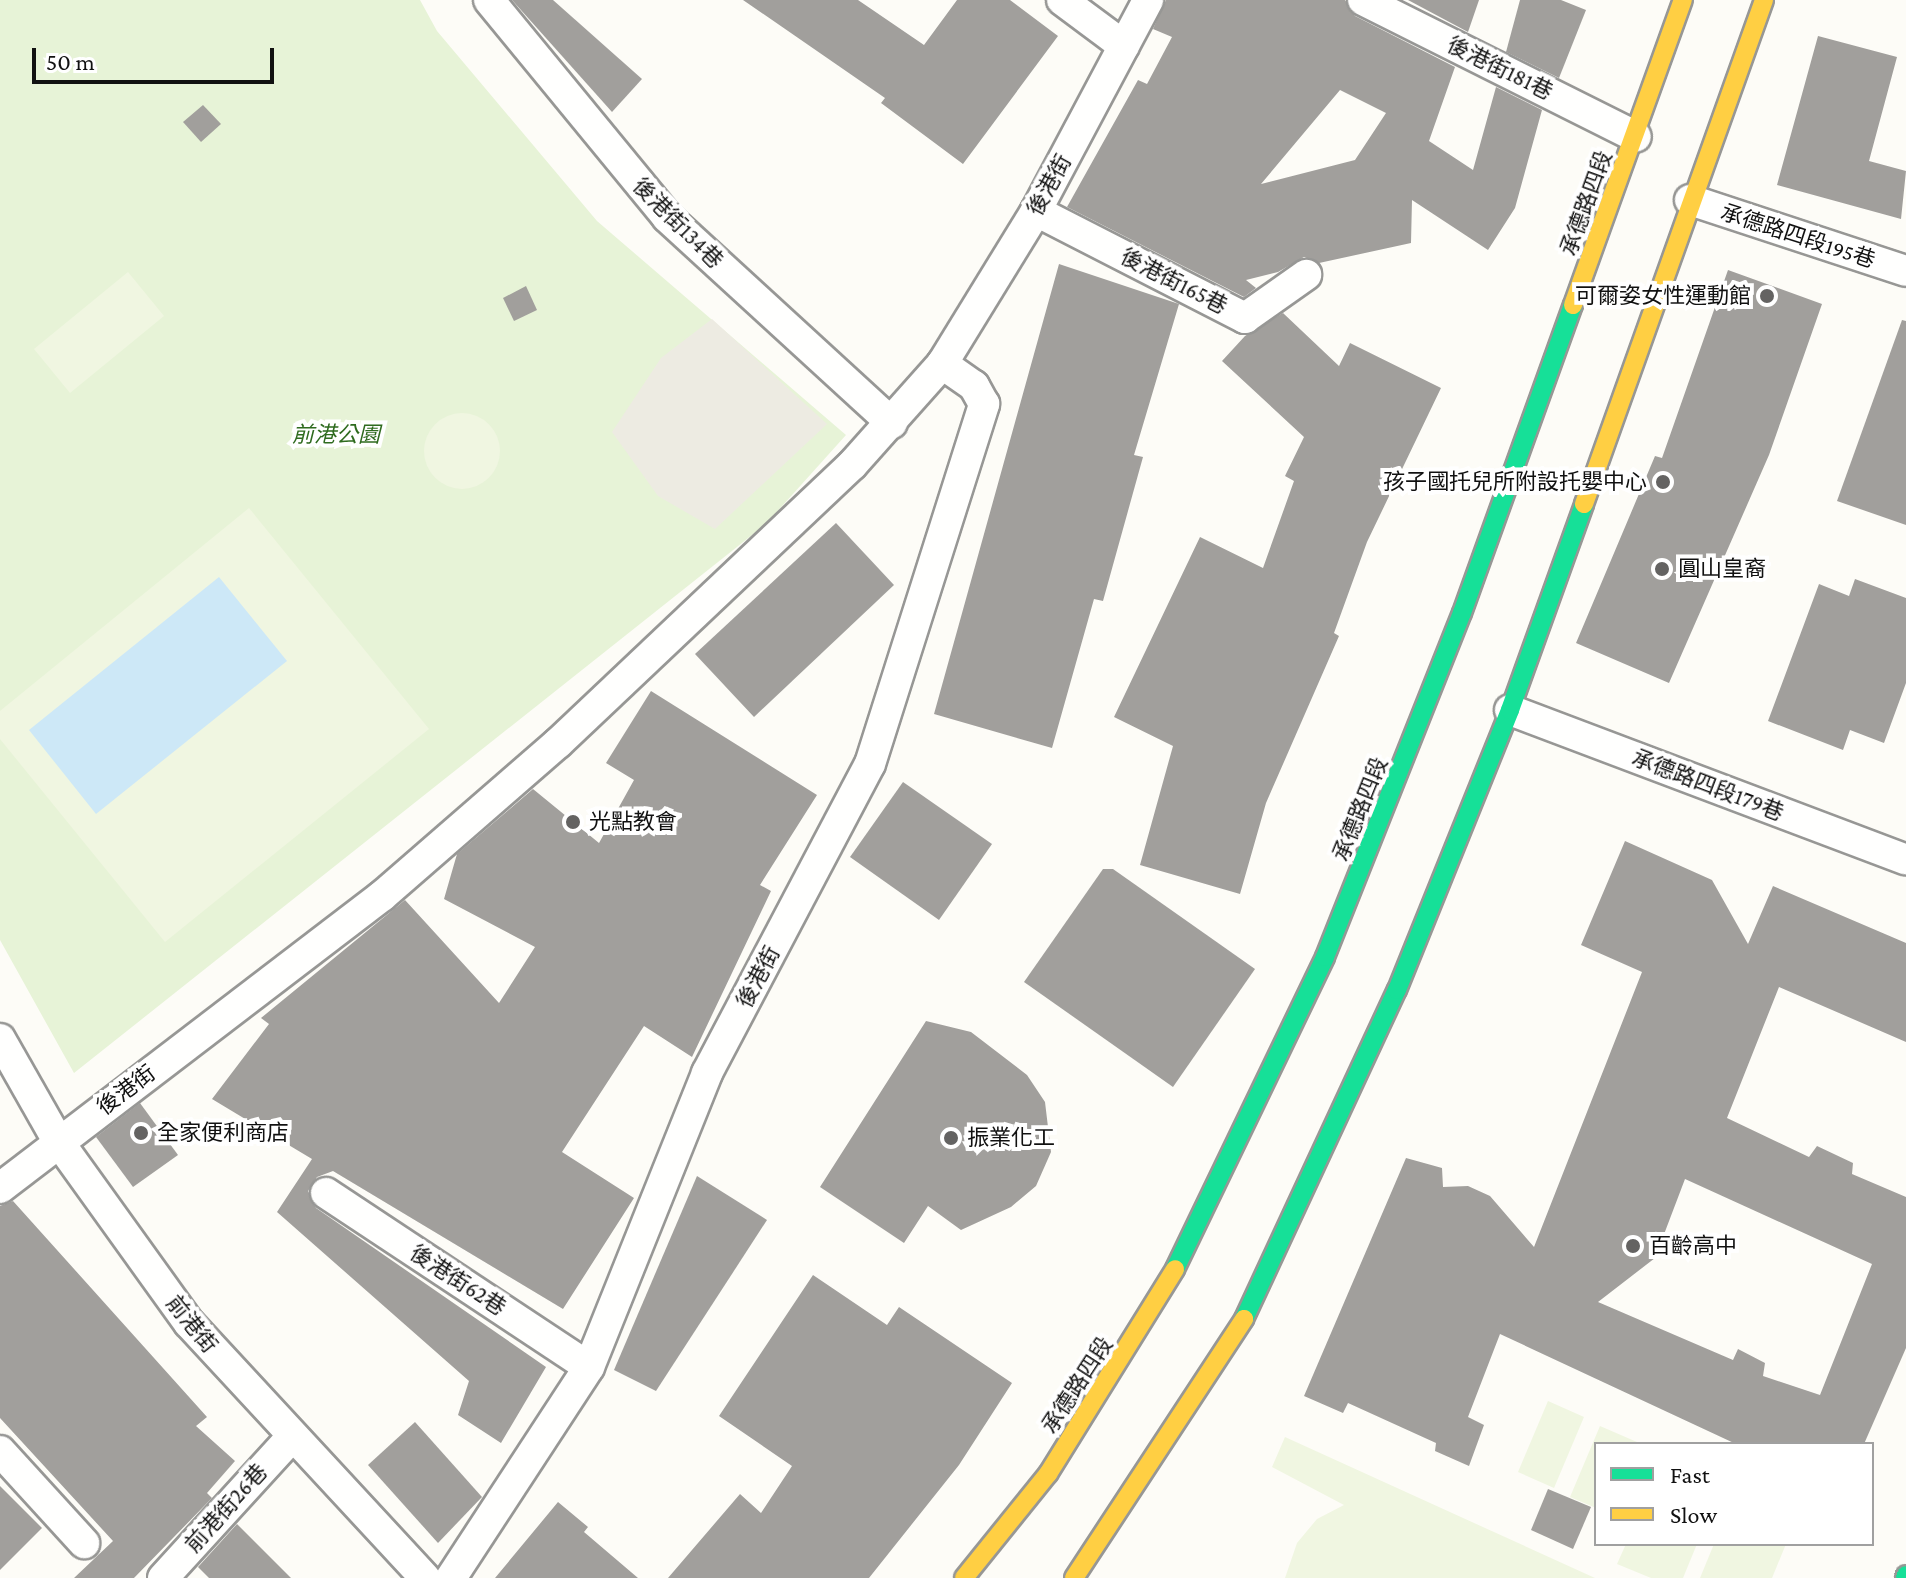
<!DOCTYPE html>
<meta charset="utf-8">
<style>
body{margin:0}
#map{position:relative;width:1906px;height:1578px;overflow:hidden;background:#fdfcf7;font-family:"Crimson Pro","Noto Sans TC",serif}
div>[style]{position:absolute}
.green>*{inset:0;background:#e7f3d7}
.pitch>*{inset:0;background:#f0f6e1}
.round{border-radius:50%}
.plaza>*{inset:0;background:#edebe2}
.water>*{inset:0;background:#cde8f7}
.building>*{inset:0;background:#a19f9c}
.roads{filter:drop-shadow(2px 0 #979795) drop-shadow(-2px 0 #979795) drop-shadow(0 2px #979795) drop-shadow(0 -2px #979795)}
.street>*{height:30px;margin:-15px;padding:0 15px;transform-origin:15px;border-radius:15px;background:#fffffe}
.fast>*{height:18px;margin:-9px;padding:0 9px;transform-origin:9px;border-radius:9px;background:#16e098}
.slow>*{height:18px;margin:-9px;padding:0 9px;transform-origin:9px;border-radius:9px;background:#ffcf43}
.dots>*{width:22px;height:22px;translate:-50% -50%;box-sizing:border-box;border:4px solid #fff;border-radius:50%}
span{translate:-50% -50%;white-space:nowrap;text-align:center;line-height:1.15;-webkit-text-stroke:8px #fff;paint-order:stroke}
.street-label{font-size:22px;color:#111}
.poi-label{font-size:22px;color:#111}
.right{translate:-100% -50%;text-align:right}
.left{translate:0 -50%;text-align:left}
.park-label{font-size:22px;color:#2f6b1f;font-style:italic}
.legend{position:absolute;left:1594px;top:1442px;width:280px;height:104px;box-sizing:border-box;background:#fff;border:2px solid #a0a0a0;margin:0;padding:10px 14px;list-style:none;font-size:24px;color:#111}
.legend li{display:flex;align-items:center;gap:16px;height:40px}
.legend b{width:40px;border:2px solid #a0a0a0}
.scale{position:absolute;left:32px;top:48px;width:242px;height:36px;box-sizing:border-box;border:4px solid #111;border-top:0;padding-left:10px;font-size:24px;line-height:28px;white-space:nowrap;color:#111;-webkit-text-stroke:6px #fff;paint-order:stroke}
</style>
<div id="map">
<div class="green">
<div style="clip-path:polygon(0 0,420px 0,437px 31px,597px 221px,846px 435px,766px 524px,74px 1073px,0 940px)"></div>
</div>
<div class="pitch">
<div style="clip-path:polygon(128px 272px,164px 316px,70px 393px,34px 349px)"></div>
<div class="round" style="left:424px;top:413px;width:76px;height:76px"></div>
<div style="clip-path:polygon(249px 508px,429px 729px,165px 942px,0 739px,0 711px)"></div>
<div style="clip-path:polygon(1548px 1401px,1584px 1417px,1554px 1488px,1518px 1472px)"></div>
<div style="clip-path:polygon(1600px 1426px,1637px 1442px,1596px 1444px,1596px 1508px,1570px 1497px)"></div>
<div style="clip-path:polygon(1285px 1437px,1595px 1578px,1285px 1578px,1297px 1543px,1317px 1519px,1344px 1505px,1272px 1467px)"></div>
<div style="clip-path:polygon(1626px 1544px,1697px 1544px,1683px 1578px,1651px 1578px,1617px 1564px)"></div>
<div style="clip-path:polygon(1714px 1544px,1786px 1544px,1772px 1578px,1700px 1578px)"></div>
</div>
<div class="plaza">
<div style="clip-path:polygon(712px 319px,827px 424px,715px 529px,658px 496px,612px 432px,661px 358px)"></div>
</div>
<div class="water">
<div style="clip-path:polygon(219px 577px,287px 661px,96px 814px,29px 730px)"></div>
</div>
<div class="building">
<div style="clip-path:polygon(512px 0,553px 0,642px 79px,612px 112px)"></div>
<div style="clip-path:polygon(743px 0,858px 0,924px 45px,957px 0,1010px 0,1058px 36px,963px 164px,881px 103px,885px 98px)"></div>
<div style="clip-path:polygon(evenodd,1166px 0,1345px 0,1355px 16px,1455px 67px,1429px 141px,1473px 170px,1496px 87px,1542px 110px,1515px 208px,1488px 250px,1412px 200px,1411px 243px,1319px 263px,1304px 257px,1278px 272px,1246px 280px,1256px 288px,1244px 297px,1067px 207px,1138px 80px,1147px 84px,1172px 37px,1153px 29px,1166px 0,1340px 90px,1386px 113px,1355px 160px,1261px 184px,1340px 90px)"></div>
<div style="clip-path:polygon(1408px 0,1479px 0,1468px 32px)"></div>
<div style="clip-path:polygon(1520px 0,1561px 0,1586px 10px,1559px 78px,1506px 52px)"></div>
<div style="clip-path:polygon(1818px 36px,1897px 57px,1869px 161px,1906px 171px,1901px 219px,1777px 185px)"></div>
<div style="clip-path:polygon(203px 105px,221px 124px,201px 142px,183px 122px)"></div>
<div style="clip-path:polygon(1059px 264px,1179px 304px,1134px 455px,1143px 457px,1103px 601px,1094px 599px,1052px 748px,934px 714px)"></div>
<div style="clip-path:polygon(1728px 270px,1822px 304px,1769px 455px,1669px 683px,1576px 643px,1655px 456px,1662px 458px)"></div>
<div style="clip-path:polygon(526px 286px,537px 310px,514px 321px,503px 298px)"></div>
<div style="clip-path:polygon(1283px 313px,1339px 366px,1350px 343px,1441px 388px,1367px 542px,1334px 633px,1339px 636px,1266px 803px,1240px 894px,1140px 865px,1173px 746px,1114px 717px,1200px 537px,1263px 568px,1294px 481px,1285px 476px,1304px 437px,1222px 361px,1245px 336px)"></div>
<div style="clip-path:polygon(1902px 320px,1906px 321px,1906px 525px,1837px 501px)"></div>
<div style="clip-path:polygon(836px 523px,894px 585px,754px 717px,695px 654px)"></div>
<div style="clip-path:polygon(1855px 579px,1906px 598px,1906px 683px,1884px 743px,1850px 730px,1843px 750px,1768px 721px,1819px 584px,1849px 596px)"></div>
<div style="clip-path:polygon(651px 691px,817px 795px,760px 885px,771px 891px,692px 1057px,644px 1026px,562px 1152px,634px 1198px,563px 1309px,333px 1171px,317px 1177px,308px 1191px,316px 1208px,546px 1367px,501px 1443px,458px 1415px,469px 1381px,277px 1212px,312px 1159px,212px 1099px,269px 1024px,261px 1018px,405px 900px,499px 1003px,535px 947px,444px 899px,457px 854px,533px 789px,599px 843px,634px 780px,606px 763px)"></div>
<div style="clip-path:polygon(903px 782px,992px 844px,939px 920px,850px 857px)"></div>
<div style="clip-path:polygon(evenodd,1625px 841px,1712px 880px,1748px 944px,1773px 886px,1906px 943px,1906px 1042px,1779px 987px,1727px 1118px,1809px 1157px,1817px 1146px,1853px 1163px,1852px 1174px,1906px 1197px,1906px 1348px,1864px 1444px,1736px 1444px,1500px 1334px,1468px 1417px,1484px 1425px,1469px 1466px,1435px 1451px,1436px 1443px,1348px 1403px,1343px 1413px,1304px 1396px,1406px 1158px,1442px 1168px,1443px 1187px,1468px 1186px,1490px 1196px,1534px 1247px,1642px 972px,1581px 945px,1625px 841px,1685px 1179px,1872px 1264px,1820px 1395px,1763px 1376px,1765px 1363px,1738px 1349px,1733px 1360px,1598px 1302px,1655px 1258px,1685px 1179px)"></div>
<div style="clip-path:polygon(1103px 869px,1113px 869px,1255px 969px,1173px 1087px,1024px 982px)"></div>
<div style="clip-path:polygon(926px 1021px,971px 1032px,1027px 1075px,1045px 1102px,1051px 1152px,1036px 1186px,1011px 1207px,961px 1230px,928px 1206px,904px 1243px,820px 1187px)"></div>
<div style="clip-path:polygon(140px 1103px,178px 1155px,133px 1187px,96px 1137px)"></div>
<div style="clip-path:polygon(697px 1176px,767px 1220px,656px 1391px,614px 1370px)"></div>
<div style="clip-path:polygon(13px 1201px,207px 1417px,196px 1426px,235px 1461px,207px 1493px,212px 1498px,134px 1578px,74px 1578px,113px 1541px,0 1418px,0 1206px)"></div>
<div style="clip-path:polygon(813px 1275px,887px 1325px,899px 1307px,1012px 1383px,959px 1465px,869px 1578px,668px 1578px,740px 1494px,761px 1513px,792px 1466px,719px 1416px)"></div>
<div style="clip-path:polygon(415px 1422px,482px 1497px,438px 1543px,368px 1465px)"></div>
<div style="clip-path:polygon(0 1486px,42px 1528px,0 1570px)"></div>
<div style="clip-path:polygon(1548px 1489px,1591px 1507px,1573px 1549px,1531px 1530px)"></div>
<div style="clip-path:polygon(558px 1502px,588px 1527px,584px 1532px,638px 1578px,495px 1578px)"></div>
<div style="clip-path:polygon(237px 1524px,291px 1578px,209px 1578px,198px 1567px)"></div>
</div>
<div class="roads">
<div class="street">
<div style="left:489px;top:0;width:281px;rotate:50.6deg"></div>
<div style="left:667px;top:217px;width:305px;rotate:42.5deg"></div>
<div style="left:1062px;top:0;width:77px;rotate:36.6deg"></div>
<div style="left:1363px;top:0;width:305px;rotate:26.6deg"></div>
<div style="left:1690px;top:200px;width:227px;rotate:18.2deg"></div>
<div style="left:1036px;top:211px;width:235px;rotate:27.1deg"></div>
<div style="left:1245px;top:318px;width:75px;rotate:-35.2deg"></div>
<div style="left:1510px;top:710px;width:423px;rotate:20.7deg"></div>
<div style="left:0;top:1039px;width:117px;rotate:60.4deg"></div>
<div style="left:58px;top:1141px;width:224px;rotate:54.3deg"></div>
<div style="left:189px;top:1323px;width:347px;rotate:47.2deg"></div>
<div style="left:0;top:1188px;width:481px;rotate:-37.4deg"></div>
<div style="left:382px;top:896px;width:233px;rotate:-41deg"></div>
<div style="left:558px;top:743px;width:405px;rotate:-43.4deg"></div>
<div style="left:852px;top:465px;width:135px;rotate:-48.3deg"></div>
<div style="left:942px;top:364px;width:180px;rotate:-58.4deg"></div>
<div style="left:1036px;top:211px;width:239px;rotate:-62deg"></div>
<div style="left:326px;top:1193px;width:315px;rotate:33.5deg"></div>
<div style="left:0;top:1451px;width:125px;rotate:47.6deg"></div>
<div style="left:163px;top:1578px;width:188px;rotate:-47.6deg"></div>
<div style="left:451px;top:1578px;width:252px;rotate:-56.8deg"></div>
<div style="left:589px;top:1367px;width:317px;rotate:-68.1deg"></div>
<div style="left:707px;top:1073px;width:349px;rotate:-62.2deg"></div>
<div style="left:870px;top:764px;width:378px;rotate:-72.4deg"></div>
<div style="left:984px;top:404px;width:21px;rotate:-119deg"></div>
<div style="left:974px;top:386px;width:39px;rotate:-145deg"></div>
</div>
<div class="fast">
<div style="left:1175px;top:1269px;width:346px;rotate:-64.3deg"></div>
<div style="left:1325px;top:957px;width:370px;rotate:-68.3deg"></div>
<div style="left:1462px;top:613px;width:327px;rotate:-70.2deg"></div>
<div style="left:1244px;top:1319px;width:363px;rotate:-65.1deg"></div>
<div style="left:1397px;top:990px;width:302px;rotate:-68deg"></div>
<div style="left:1510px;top:710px;width:219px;rotate:-70.2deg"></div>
<div style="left:1905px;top:1578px;width:3px;rotate:-72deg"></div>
</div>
<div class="slow">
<div style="left:1573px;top:305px;width:324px;rotate:-70.2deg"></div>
<div style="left:1584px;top:504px;width:535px;rotate:-70.35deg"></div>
<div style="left:964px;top:1578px;width:134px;rotate:-51.1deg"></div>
<div style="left:1048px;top:1474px;width:241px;rotate:-58.2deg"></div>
<div style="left:1074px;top:1578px;width:310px;rotate:-56.7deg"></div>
</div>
</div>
<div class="dots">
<div style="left:1767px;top:296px;background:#646362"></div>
<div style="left:1663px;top:482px;background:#646362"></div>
<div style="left:1662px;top:569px;background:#646362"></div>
<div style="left:573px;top:822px;background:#646362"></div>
<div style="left:141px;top:1133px;background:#646362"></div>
<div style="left:951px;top:1138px;background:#646362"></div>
<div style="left:1633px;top:1246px;background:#646362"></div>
</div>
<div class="street-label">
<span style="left:1500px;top:68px;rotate:26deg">後港街181巷</span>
<span style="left:1049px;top:185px;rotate:-61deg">後港街</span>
<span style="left:1586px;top:203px;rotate:-70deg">承德路四段</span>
<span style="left:678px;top:223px;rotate:45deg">後港街134巷</span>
<span style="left:1798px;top:236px;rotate:18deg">承德路四段195巷</span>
<span style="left:1174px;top:281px;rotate:27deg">後港街165巷</span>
<span style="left:1708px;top:785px;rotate:21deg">承德路四段179巷</span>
<span style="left:1360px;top:809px;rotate:-68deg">承德路四段</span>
<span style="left:758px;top:977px;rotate:-62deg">後港街</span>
<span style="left:126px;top:1090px;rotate:-37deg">後港街</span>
<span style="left:458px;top:1280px;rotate:33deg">後港街62巷</span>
<span style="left:192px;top:1324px;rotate:51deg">前港街</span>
<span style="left:1077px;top:1385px;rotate:-57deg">承德路四段</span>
<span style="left:226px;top:1508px;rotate:-48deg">前港街26巷</span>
</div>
<div class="poi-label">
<span class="right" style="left:1751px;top:296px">可爾姿女性運動館</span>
<span class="right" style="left:1647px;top:482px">孩子國托兒所附設托嬰中心</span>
<span class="left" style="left:1678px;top:569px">圓山皇裔</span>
<span class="left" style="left:589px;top:822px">光點教會</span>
<span class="left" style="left:157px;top:1133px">全家便利商店</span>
<span class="left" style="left:967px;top:1138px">振業化工</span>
<span class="left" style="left:1649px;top:1246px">百齡高中</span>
</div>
<div class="park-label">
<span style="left:336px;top:435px">前港公園</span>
</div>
<ul class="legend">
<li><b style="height:10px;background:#16e098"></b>Fast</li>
<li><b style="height:10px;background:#ffcf43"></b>Slow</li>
</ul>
<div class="scale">50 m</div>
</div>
